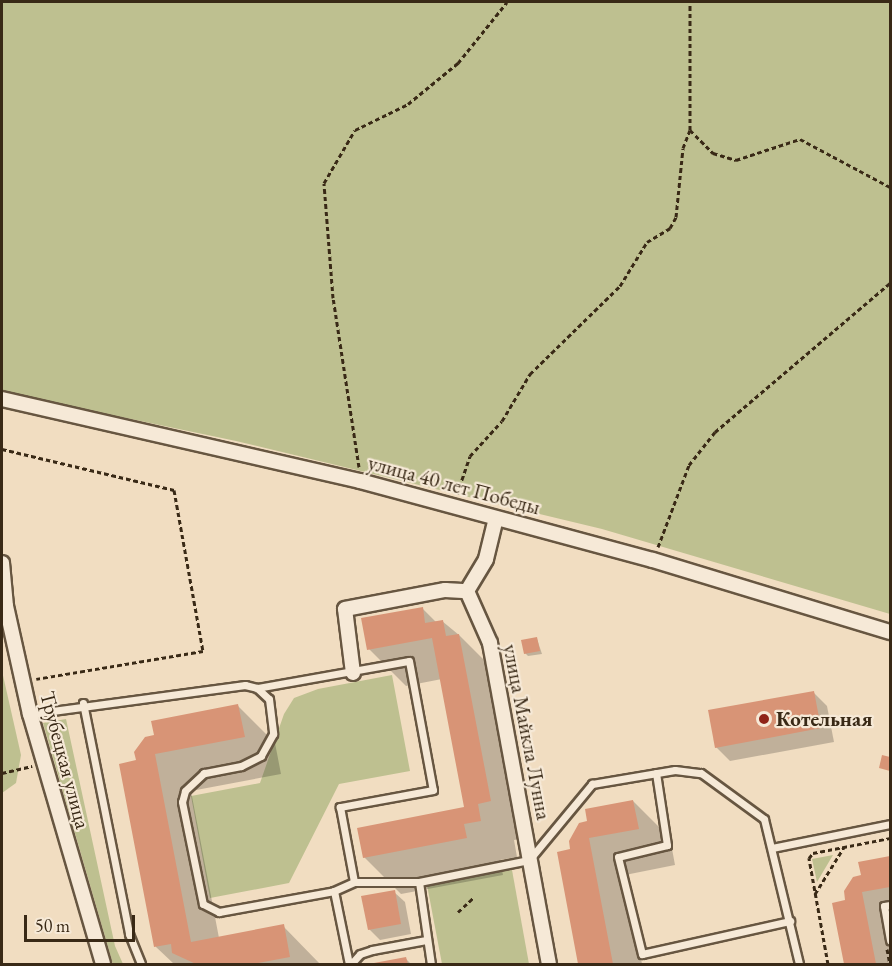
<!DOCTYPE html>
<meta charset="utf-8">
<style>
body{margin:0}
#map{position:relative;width:892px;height:966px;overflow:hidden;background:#f1ddc1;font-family:"EB Garamond",serif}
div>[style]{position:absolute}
.green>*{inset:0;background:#bec090}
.shadow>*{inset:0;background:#0003}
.building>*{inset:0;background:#d89476}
.path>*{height:3px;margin-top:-1.5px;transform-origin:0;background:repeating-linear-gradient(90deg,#392916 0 4.5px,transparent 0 7.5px)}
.roads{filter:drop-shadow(2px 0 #675641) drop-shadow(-2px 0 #675641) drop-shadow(0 2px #675641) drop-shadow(0 -2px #675641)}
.service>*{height:7px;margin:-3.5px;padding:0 3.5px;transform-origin:3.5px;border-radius:3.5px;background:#f6e9d7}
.minor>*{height:14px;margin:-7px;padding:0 7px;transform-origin:7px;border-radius:7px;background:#f6e9d7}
.dots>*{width:16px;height:16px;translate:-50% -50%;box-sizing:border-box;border:3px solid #f6e9d7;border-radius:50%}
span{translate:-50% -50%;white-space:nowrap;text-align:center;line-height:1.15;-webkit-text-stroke:4.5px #f6e9d7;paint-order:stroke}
.street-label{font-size:21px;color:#392916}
.poi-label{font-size:21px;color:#392916;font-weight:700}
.left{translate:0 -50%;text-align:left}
.frame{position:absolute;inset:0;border:3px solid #392916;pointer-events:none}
.scale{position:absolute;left:24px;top:915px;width:111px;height:27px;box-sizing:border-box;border:3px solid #392916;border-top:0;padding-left:8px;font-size:18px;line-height:21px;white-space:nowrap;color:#392916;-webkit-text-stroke:4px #f6e9d7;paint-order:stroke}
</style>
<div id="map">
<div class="green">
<div style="clip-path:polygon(2px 2px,890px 2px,890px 614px,602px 529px,236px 441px,2px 392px)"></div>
<div style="clip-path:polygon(2px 671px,21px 755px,16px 783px,2px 793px)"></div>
<div style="clip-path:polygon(392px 675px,410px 771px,339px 784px,289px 883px,210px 898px,191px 796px,260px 783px,284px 714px,294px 698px,318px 689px)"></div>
<div style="clip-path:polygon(66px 719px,115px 946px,123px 964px,113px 964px,43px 723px)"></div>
<div style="clip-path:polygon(833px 855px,817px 882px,812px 859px)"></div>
<div style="clip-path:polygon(512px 870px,529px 964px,442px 964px,427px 885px)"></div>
</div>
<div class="shadow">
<div style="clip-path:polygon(422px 608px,436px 622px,442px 621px,459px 635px,496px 672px,527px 838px,514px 840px,517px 857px,500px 860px,503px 875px,401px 894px,364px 857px,466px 809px,442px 679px,406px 686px,369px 649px)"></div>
<div style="clip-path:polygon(537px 639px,542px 654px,528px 656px,525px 653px)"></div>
<div style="clip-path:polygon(813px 692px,827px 706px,834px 742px,730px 761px,716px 747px)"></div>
<div style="clip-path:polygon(238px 706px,275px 743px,281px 774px,191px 791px,219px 938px,283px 926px,320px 964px,174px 964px,156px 947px,138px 762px)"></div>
<div style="clip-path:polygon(633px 801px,670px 838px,675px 865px,625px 875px,642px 964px,580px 964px,559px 853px,572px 851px)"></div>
<div style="clip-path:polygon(890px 857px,890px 964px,845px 964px,834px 904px,847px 901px,862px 876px,860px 863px)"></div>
<div style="clip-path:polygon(394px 892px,405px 902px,411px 934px,380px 940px,369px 929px)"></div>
<div style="clip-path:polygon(406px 959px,411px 964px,376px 964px)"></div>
</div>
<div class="building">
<div style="clip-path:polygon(423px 607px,425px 623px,443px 620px,446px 636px,459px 634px,491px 801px,478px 804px,481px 821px,464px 824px,467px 838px,363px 858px,357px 828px,464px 807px,432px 638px,367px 650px,361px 618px)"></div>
<div style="clip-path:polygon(537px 637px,540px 651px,524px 654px,521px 640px)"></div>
<div style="clip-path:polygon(814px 691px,821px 728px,715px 748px,708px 710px)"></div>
<div style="clip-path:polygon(238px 704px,245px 737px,155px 754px,191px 942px,284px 924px,290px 957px,253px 964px,196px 964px,172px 953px,171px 944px,154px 947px,119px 764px,136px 760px,134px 752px,145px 737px,154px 735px,151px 721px)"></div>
<div style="clip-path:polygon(882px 755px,890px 757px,890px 771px,879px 768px)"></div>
<div style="clip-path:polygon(633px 800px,639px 829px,589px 838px,613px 964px,578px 964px,557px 852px,570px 849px,569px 841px,579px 823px,587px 821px,585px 809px)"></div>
<div style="clip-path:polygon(890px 856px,890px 887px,862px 892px,876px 964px,844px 964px,832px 903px,845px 900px,844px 891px,853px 877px,861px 875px,858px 862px)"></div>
<div style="clip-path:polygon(395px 890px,401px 924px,368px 930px,361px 896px)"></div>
<div style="clip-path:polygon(406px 957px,408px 964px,374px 964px,374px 963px)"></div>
</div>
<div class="path">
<div style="left:690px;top:130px;width:33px;rotate:45deg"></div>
<div style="left:713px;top:153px;width:24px;rotate:17deg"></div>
<div style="left:736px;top:160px;width:67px;rotate:-18.2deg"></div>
<div style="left:800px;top:139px;width:102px;rotate:28.1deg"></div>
<div style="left:2px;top:449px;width:177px;rotate:13.4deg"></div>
<div style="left:174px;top:490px;width:164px;rotate:79.8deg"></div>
<div style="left:203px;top:651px;width:169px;rotate:170.5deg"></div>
<div style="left:359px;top:467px;width:171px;rotate:-98.7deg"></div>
<div style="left:333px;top:298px;width:115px;rotate:-94.5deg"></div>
<div style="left:324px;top:183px;width:61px;rotate:-59.7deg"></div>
<div style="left:355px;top:130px;width:59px;rotate:-26.1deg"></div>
<div style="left:408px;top:104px;width:65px;rotate:-39.4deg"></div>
<div style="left:458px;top:63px;width:78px;rotate:-51.2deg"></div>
<div style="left:457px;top:494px;width:40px;rotate:-71.1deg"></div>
<div style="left:470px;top:456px;width:47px;rotate:-47.6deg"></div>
<div style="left:502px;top:421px;width:55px;rotate:-59.2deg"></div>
<div style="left:530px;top:374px;width:126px;rotate:-44.4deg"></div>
<div style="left:620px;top:286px;width:52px;rotate:-58.5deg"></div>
<div style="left:647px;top:242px;width:27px;rotate:-31deg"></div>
<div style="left:670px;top:228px;width:13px;rotate:-61deg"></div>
<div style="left:676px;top:217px;width:69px;rotate:-84.2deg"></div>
<div style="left:683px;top:148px;width:19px;rotate:-69deg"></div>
<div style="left:690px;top:130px;width:128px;rotate:-90deg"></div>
<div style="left:658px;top:547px;width:88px;rotate:-69.3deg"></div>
<div style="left:689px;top:465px;width:42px;rotate:-51.8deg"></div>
<div style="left:715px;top:432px;width:230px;rotate:-40.4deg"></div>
<div style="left:2px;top:773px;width:31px;rotate:-13deg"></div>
<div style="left:815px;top:894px;width:55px;rotate:-58.3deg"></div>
<div style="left:458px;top:912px;width:22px;rotate:-43deg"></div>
<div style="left:887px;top:949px;width:15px;rotate:79deg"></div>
<div style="left:828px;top:964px;width:108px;rotate:-100.2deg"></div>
<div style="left:809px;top:858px;width:6px;rotate:-51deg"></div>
<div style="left:813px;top:853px;width:78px;rotate:-11deg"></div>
</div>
<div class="roads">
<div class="service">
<div style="left:257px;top:688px;width:154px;rotate:-10.1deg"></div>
<div style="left:409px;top:661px;width:131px;rotate:79.5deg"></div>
<div style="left:433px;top:790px;width:95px;rotate:169.6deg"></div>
<div style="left:340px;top:807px;width:76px;rotate:79.4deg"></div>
<div style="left:83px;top:703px;width:236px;rotate:78.7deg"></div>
<div style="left:129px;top:934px;width:32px;rotate:68deg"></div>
<div style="left:30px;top:714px;width:217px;rotate:-7.7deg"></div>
<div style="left:245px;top:685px;width:12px;rotate:14deg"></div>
<div style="left:257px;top:688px;width:16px;rotate:43deg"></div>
<div style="left:269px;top:699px;width:35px;rotate:83deg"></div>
<div style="left:273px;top:734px;width:25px;rotate:119deg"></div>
<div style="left:261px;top:756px;width:22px;rotate:153deg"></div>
<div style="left:241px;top:766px;width:38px;rotate:169deg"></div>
<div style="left:204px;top:773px;width:26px;rotate:137deg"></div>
<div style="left:185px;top:791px;width:11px;rotate:105deg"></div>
<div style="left:182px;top:802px;width:104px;rotate:78.4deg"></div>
<div style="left:203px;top:904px;width:18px;rotate:27deg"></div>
<div style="left:219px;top:912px;width:117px;rotate:-10.3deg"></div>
<div style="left:334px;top:891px;width:22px;rotate:-24deg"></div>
<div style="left:354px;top:882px;width:65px"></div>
<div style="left:419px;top:882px;width:112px;rotate:-11.3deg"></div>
<div style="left:529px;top:860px;width:99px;rotate:-50.3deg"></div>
<div style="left:592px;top:784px;width:84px;rotate:-9.6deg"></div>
<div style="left:675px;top:770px;width:26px;rotate:7deg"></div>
<div style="left:701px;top:773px;width:78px;rotate:36.1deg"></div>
<div style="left:764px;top:819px;width:149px;rotate:76.4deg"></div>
<div style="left:656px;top:773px;width:73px;rotate:81.3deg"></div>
<div style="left:667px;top:845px;width:50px;rotate:166.2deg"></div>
<div style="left:618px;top:857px;width:100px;rotate:76.1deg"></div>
<div style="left:642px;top:954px;width:152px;rotate:-12.6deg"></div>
<div style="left:772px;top:848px;width:120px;rotate:-11.5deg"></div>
<div style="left:419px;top:882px;width:83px;rotate:81.7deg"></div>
<div style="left:334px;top:891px;width:75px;rotate:78.4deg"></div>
<div style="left:890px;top:905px;width:6px;rotate:171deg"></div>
<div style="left:884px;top:906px;width:35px;rotate:80deg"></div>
<div style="left:351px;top:964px;width:13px;rotate:-48deg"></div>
<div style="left:360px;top:954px;width:13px;rotate:-18deg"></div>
<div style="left:372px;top:950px;width:55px;rotate:-10.5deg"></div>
</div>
<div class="minor">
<div style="left:2px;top:399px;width:367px;rotate:12.9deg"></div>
<div style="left:360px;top:481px;width:303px;rotate:15.1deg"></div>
<div style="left:653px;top:560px;width:248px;rotate:16.9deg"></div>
<div style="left:2px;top:563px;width:43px;rotate:84.7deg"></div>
<div style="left:6px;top:606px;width:111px;rotate:77.5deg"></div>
<div style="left:30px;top:714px;width:260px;rotate:73.7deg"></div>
<div style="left:467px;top:591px;width:37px;rotate:-59deg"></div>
<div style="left:486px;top:559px;width:42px;rotate:-76.3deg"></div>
<div style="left:353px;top:673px;width:64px;rotate:-97.1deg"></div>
<div style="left:345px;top:609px;width:102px;rotate:-10.8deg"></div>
<div style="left:445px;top:590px;width:22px;rotate:3deg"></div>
<div style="left:467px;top:591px;width:57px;rotate:66.1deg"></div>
<div style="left:490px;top:643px;width:326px;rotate:79.6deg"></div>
</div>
</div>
<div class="dots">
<div style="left:764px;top:719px;background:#8f2418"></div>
</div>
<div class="street-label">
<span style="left:454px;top:485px;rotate:15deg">улица 40 лет Победы</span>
<span style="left:527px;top:732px;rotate:79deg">улица Майкла Лунна</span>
<span style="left:65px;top:760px;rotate:75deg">Трубецкая улица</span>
</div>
<div class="poi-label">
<span class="left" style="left:776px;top:719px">Котельная</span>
</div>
<div class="frame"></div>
<div class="scale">50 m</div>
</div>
